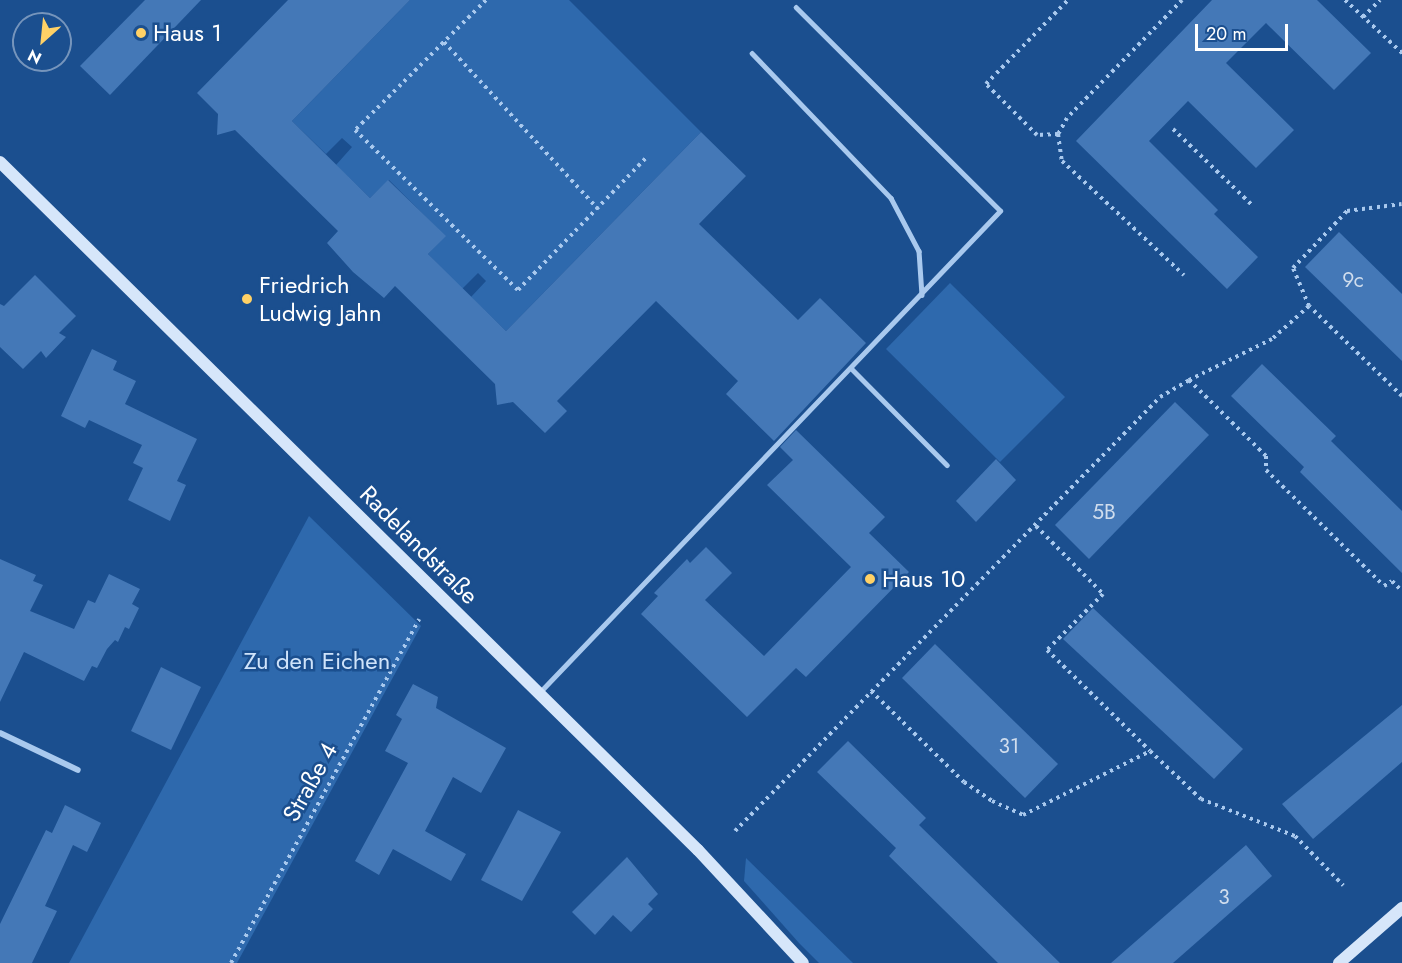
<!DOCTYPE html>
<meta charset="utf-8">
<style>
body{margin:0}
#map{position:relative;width:1402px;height:963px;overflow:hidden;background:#1b4f8f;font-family:Jost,sans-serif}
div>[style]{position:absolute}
.green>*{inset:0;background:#2e69ad}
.building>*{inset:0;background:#4478b7}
.path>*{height:4px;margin-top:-2px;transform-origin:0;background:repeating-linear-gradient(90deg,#a9c9ee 0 3px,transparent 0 7.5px)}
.lane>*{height:4.5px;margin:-2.25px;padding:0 2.25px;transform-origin:2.25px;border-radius:2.25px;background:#a9c9ee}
.street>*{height:6px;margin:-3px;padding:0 3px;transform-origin:3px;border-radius:3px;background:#a9c9ee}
.secondary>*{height:12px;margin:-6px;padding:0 6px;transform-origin:6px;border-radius:6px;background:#d6e6fa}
.dots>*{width:16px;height:16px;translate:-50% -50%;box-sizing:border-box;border:3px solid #1b4f8f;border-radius:50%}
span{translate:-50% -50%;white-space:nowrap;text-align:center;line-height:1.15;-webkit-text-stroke:5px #1b4f8f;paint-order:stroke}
.number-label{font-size:21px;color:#d0dded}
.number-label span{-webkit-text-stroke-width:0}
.poi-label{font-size:24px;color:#fff}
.left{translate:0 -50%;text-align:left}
.street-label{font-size:24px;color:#fff}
.park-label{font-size:24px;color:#cfe3fa}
.north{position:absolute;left:12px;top:12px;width:60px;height:60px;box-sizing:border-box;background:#1b4f8f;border:2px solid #7695bc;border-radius:50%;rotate:207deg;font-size:16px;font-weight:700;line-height:24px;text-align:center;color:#fff}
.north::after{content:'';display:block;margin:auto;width:21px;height:27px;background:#ffd166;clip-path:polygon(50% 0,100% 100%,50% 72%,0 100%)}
.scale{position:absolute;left:1195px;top:24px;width:93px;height:27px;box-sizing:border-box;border:3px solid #fff;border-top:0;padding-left:8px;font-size:18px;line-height:21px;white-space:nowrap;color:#fff;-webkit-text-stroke:4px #1b4f8f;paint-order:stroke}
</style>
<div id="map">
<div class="green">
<div style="clip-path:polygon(410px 0,569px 0,701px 132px,506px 331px,471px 297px,486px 281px,478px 273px,462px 289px,428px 254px,445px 236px,389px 180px,370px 198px,336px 165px,352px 147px,342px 138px,326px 154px,292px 121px)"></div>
<div style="clip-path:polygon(950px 283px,1065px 397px,1000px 462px,886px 349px)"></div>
<div style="clip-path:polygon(309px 516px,421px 626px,237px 963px,69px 963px)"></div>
<div style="clip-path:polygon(746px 858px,853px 963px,819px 963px,799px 943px,744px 881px)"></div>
</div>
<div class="building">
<div style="clip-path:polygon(145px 0,201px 0,110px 95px,80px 66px)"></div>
<div style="clip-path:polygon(288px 0,410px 0,292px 121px,370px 198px,388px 180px,446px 236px,428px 254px,506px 331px,701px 132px,746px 176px,699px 224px,798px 320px,820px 298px,866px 343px,774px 441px,726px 394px,738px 381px,656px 301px,557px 401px,567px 411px,545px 433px,513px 402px,497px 405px,495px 384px,395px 286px,384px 298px,353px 272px,327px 243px,338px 231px,235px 130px,217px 135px,218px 114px,197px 93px)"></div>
<div style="clip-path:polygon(1212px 0,1317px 0,1371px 53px,1334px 90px,1266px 23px,1226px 63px,1294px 130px,1256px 168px,1188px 101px,1149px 141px,1218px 210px,1214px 214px,1258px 257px,1227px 289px,1076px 141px)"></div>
<div style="clip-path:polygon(1339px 232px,1402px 294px,1402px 361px,1305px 267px)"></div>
<div style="clip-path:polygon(35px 275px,76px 316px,59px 333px,66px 337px,46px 358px,41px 351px,23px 369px,0 347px,0 304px,4px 306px)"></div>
<div style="clip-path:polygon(92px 349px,117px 361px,113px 370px,136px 381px,125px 404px,197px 439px,177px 481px,186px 485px,170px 521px,128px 500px,143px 468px,133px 463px,142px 445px,89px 420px,85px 428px,61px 416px)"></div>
<div style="clip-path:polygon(1262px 364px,1336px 436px,1331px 441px,1402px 511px,1402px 573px,1300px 472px,1304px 467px,1231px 396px)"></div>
<div style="clip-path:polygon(1175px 402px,1209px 435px,1089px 559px,1055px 525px)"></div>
<div style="clip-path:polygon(796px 430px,885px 517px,869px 533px,909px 572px,806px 677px,796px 668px,747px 717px,641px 614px,658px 596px,654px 593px,687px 559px,690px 563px,706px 547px,732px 573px,705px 600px,764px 656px,851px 567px,767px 485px,793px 460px,780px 447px)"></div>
<div style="clip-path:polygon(996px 459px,1016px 480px,976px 522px,956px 501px)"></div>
<div style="clip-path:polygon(0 559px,36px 575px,33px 581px,43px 585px,30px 611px,74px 629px,88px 600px,95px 603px,109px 574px,140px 589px,132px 604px,139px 608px,129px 629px,125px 627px,118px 642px,115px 640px,107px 649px,97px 668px,92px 666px,84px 681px,24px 652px,0 702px)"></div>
<div style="clip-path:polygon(1093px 608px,1243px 749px,1214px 779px,1063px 639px)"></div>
<div style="clip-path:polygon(935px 644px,1058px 764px,1025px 798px,902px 678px)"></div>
<div style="clip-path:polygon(161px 667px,201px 687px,171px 750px,131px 731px)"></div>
<div style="clip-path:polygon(413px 684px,438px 697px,436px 708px,506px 748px,481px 793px,453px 777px,425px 831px,466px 854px,451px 881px,393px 849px,379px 875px,355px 861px,408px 763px,385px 751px,402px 719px,396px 715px)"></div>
<div style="clip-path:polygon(1402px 705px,1402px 762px,1313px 839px,1282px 804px)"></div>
<div style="clip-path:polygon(848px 741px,926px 818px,919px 825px,1060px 963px,998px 963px,889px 856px,896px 848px,817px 772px)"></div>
<div style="clip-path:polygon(65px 805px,101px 823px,87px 852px,73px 845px,45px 906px,57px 911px,32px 963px,0 963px,0 924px,46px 830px,52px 833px)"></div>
<div style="clip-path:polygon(518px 810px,561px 832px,522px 901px,481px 880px)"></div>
<div style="clip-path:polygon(1246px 845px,1272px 876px,1173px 963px,1111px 963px)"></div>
<div style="clip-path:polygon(627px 857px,658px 894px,648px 904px,653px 909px,631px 932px,613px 915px,595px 935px,572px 912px)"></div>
</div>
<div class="path">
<div style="left:486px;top:0;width:185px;rotate:135.2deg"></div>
<div style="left:355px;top:130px;width:228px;rotate:44.5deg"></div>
<div style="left:518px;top:290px;width:187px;rotate:-45.9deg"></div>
<div style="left:1182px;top:0;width:165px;rotate:134.3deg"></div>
<div style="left:1067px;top:118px;width:18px;rotate:119deg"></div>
<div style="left:1058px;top:134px;width:27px;rotate:82deg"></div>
<div style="left:1062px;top:161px;width:167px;rotate:43.1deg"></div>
<div style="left:1345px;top:0;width:78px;rotate:42.9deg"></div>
<div style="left:1363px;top:17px;width:24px;rotate:-45deg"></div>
<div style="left:444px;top:42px;width:227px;rotate:47.3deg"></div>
<div style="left:1173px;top:129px;width:111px;rotate:43.9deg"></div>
<div style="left:1058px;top:134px;width:21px;rotate:177deg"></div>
<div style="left:1037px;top:135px;width:72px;rotate:-135deg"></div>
<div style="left:986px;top:84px;width:117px;rotate:-45.7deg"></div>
<div style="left:1309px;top:306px;width:41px;rotate:-112.8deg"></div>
<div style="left:1293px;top:268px;width:79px;rotate:-46.5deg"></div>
<div style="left:1347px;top:211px;width:55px;rotate:-7.3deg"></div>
<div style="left:1402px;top:396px;width:129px;rotate:-135.9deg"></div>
<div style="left:1309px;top:306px;width:50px;rotate:138.3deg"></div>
<div style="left:1272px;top:339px;width:93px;rotate:153.7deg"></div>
<div style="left:1189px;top:380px;width:108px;rotate:44.6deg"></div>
<div style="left:1266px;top:456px;width:14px;rotate:90deg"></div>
<div style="left:1266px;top:470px;width:165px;rotate:44.5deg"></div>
<div style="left:1384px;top:586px;width:9px;rotate:-32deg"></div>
<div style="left:1392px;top:581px;width:14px;rotate:45deg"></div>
<div style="left:1036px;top:526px;width:95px;rotate:45.4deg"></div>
<div style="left:1103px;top:594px;width:79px;rotate:135deg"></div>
<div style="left:1047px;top:650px;width:144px;rotate:44.4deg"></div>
<div style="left:871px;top:691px;width:130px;rotate:44.4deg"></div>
<div style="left:964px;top:782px;width:34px;rotate:34deg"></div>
<div style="left:992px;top:801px;width:34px;rotate:24deg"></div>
<div style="left:1023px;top:815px;width:142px;rotate:-26.7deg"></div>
<div style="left:1150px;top:751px;width:70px;rotate:43.3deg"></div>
<div style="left:1201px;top:799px;width:101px;rotate:21.5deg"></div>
<div style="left:1295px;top:836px;width:69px;rotate:45.6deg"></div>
<div style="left:735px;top:831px;width:607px;rotate:-45.6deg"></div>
<div style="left:1160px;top:397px;width:34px;rotate:-30deg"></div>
<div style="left:231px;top:963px;width:392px;rotate:-61.3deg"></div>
</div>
<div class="lane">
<div style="left:752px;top:53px;width:201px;rotate:46.2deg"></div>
<div style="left:891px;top:198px;width:60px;rotate:62.2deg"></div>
<div style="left:919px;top:251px;width:44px;rotate:86.1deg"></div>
<div style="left:852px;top:369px;width:135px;rotate:45.3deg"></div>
<div style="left:539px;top:693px;width:667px;rotate:-46.28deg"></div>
<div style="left:1000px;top:211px;width:288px;rotate:-135.1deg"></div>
</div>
<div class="street">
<div style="left:0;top:733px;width:86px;rotate:25.4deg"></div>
</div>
<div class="secondary">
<div style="left:0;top:162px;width:980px;rotate:44.59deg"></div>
<div style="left:698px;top:850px;width:154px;rotate:47.1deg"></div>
<div style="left:1339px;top:963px;width:84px;rotate:-41.1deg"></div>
</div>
<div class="dots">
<div style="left:141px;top:33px;background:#ffd166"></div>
<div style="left:247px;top:299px;background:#ffd166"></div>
<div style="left:870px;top:579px;background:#ffd166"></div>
</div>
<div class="number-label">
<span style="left:1353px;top:280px">9c</span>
<span style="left:1104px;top:512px">5B</span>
<span style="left:1009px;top:746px">31</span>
<span style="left:1224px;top:897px">3</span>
</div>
<div class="poi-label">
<span class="left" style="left:153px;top:33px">Haus 1</span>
<span class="left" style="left:259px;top:299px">Friedrich<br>Ludwig Jahn</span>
<span class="left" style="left:882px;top:579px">Haus 10</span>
</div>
<div class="street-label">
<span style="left:419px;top:545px;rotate:45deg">Radelandstraße</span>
<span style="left:310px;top:782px;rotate:-61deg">Straße 4</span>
</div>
<div class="park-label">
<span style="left:317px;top:661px">Zu den Eichen</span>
</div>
<div class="north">N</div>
<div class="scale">20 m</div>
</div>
